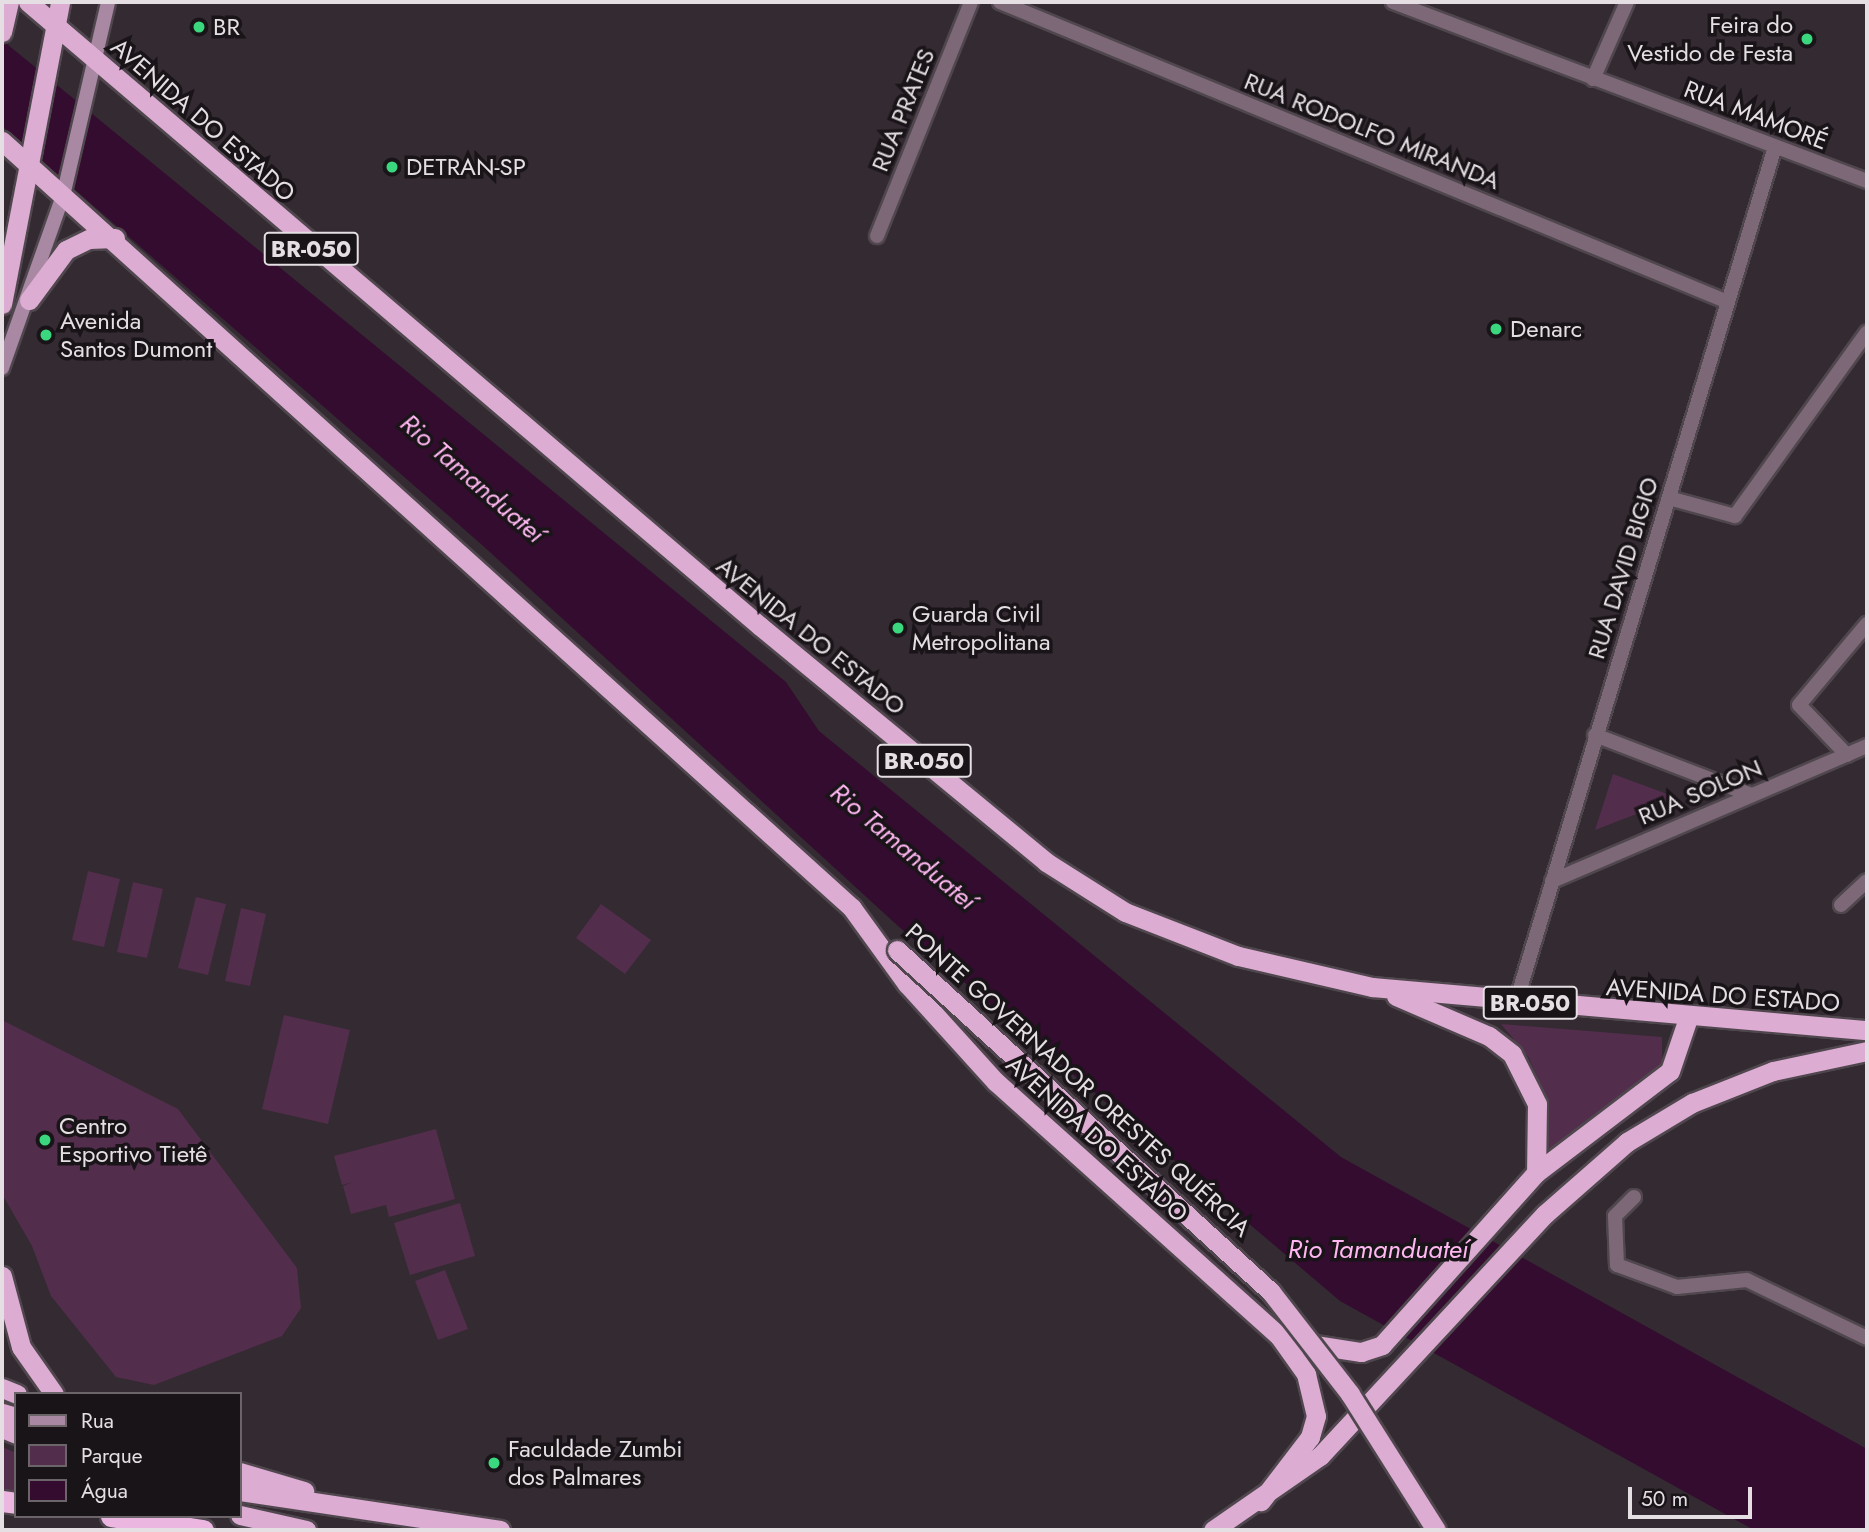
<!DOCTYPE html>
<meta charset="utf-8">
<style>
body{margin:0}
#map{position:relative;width:1869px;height:1532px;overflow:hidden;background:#342a32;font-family:Jost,sans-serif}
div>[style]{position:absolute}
.green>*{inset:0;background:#522d4c}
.water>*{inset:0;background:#340c2f}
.roads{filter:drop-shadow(2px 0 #50474e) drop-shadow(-2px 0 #50474e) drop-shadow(0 2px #50474e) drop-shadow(0 -2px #50474e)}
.minor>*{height:14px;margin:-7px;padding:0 7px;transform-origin:7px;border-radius:7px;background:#7d6878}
.tertiary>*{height:14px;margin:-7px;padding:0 7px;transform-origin:7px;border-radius:7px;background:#7d6878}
.secondary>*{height:14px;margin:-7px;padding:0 7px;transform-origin:7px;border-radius:7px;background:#a988a3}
.trunk>*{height:19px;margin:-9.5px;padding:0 9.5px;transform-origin:9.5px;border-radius:9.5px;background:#dcacd2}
.motorway>*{height:21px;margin:-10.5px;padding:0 10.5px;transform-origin:10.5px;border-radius:10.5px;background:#ebb7e1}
.bridges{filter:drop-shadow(2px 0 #50474e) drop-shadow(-2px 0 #50474e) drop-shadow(0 2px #50474e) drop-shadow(0 -2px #50474e)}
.trunk-bridge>*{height:19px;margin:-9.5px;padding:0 9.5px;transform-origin:9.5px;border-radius:9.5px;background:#dcacd2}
.dots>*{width:19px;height:19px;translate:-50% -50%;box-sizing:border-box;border:4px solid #191418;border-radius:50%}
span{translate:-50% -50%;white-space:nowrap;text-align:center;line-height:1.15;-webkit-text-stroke:7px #191418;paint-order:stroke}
.shield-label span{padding:2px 5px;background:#191418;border:2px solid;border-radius:5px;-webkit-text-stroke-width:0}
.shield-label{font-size:23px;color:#e5dfe4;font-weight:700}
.poi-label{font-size:24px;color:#e5dfe4}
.right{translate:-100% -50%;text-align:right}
.left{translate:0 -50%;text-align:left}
.street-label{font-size:24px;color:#e5dfe4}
.water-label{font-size:26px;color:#ffb7f1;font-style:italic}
.frame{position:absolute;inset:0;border:4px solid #e5dfe4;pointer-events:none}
.legend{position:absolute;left:14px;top:1392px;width:228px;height:126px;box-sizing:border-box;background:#191418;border:2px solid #6b656a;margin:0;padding:9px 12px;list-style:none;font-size:21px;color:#e5dfe4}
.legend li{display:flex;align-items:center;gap:14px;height:35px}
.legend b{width:35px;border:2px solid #6b656a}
.scale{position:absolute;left:1628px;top:1487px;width:124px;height:32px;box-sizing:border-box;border:4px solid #e5dfe4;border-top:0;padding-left:9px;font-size:21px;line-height:24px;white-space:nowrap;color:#e5dfe4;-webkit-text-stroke:5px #191418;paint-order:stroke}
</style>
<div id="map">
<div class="green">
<div style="clip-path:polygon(1613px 774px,1678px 798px,1595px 830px)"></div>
<div style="clip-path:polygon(88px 871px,120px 879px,104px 947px,72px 940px)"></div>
<div style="clip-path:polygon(133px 882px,163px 889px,147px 958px,117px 952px)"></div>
<div style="clip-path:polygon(196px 897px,226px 904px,208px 975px,178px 968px)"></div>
<div style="clip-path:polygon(601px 904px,651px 940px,625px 974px,576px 938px)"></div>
<div style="clip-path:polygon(241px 908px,266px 914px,250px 986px,225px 981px)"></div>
<div style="clip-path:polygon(284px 1015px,350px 1030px,328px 1124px,262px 1109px)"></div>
<div style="clip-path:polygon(2px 1020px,178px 1109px,297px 1268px,301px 1308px,282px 1336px,154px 1385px,116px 1377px,51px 1296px,32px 1246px,2px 1194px)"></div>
<div style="clip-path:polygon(1501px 1024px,1662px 1037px,1662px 1064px,1547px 1154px,1547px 1100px,1529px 1058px)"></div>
<div style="clip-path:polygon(436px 1129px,455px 1199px,389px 1217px,386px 1205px,351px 1214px,343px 1186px,353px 1182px,342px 1185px,334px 1156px)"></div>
<div style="clip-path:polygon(460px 1203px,475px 1256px,410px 1275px,394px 1223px)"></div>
<div style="clip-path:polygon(445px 1270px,468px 1329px,438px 1340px,415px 1281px)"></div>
<div style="clip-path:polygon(2px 1447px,16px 1453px,16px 1496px,2px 1495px)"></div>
</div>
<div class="water">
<div style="clip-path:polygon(2px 40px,786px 682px,819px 731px,1341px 1157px,1867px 1449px,1867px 1530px,1754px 1530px,1340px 1301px,898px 926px,481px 544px,2px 126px)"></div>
</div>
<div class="roads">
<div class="minor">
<div style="left:1593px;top:79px;width:84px;rotate:-66.2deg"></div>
<div style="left:877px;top:236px;width:252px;rotate:-68.1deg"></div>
<div style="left:1669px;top:498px;width:68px;rotate:15.3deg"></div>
<div style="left:1735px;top:516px;width:226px;rotate:-54.3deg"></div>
<div style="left:1595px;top:735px;width:167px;rotate:21deg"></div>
<div style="left:1847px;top:755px;width:69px;rotate:-133.8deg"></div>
<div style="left:1799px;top:705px;width:106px;rotate:-50deg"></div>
<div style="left:1841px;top:905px;width:35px;rotate:-43deg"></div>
<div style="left:1634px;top:1197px;width:27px;rotate:135deg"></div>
<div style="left:1615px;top:1216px;width:49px;rotate:87.7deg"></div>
<div style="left:1617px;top:1265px;width:64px;rotate:20.1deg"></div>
<div style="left:1677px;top:1287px;width:70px;rotate:-5.7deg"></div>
<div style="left:1747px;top:1280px;width:133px;rotate:25.8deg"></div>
</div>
<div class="tertiary">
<div style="left:1000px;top:2px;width:787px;rotate:22.4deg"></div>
<div style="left:1393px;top:2px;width:507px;rotate:20.69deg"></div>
<div style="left:1552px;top:881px;width:343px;rotate:-23.2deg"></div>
<div style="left:1516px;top:1002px;width:893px;rotate:-73.15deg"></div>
</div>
<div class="secondary">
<div style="left:2px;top:368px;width:182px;rotate:-70.5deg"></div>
<div style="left:63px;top:196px;width:199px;rotate:-76.9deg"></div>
</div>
<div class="trunk">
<div style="left:28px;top:2px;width:962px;rotate:40.45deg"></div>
<div style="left:760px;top:626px;width:371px;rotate:39.5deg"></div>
<div style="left:1046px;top:862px;width:93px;rotate:32.3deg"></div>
<div style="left:1125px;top:912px;width:121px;rotate:21.3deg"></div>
<div style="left:1238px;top:956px;width:138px;rotate:13deg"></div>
<div style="left:1372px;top:987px;width:497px;rotate:5deg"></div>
<div style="left:2px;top:32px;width:31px;rotate:-77deg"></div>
<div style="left:2px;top:141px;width:1145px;rotate:42.06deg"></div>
<div style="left:852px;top:908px;width:94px;rotate:54.1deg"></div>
<div style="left:907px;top:984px;width:132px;rotate:47.8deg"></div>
<div style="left:996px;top:1082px;width:380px;rotate:41.9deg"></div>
<div style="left:1279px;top:1336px;width:47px;rotate:54.6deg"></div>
<div style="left:1306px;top:1374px;width:43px;rotate:76.6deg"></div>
<div style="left:1316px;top:1416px;width:22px;rotate:106deg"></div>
<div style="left:1310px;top:1437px;width:81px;rotate:127.4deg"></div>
<div style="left:29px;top:300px;width:62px;rotate:-53.5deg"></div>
<div style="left:66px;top:250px;width:25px;rotate:-26deg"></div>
<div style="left:89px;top:239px;width:26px;rotate:-2deg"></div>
<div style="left:2px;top:304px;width:308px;rotate:-79.1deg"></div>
<div style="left:1396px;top:996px;width:101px;rotate:23.3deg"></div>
<div style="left:1489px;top:1036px;width:29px;rotate:38deg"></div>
<div style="left:1512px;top:1054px;width:56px;rotate:63.4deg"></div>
<div style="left:1537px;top:1104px;width:69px;rotate:90.8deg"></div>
<div style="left:2px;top:1276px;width:73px;rotate:75deg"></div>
<div style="left:21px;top:1347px;width:57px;rotate:54.9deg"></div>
<div style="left:1302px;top:1343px;width:60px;rotate:8.7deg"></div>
<div style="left:1361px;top:1352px;width:22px;rotate:-18deg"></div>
<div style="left:1382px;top:1345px;width:231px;rotate:-48.2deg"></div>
<div style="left:1536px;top:1173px;width:168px;rotate:-37.3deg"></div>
<div style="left:1670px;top:1071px;width:56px;rotate:-71.2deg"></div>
<div style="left:2px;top:1388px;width:16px;rotate:22deg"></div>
<div style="left:2px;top:1413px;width:15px;rotate:16deg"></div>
<div style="left:2px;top:1428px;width:15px;rotate:23deg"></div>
<div style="left:240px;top:1472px;width:67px;rotate:16.5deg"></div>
<div style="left:240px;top:1491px;width:263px;rotate:8.5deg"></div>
<div style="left:240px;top:1515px;width:68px;rotate:12.8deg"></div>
<div style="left:1213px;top:1530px;width:130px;rotate:-34.7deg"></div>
<div style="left:1320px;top:1456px;width:330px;rotate:-47.1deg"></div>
<div style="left:1545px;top:1214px;width:109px;rotate:-41.3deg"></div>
<div style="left:1627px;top:1142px;width:76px;rotate:-31deg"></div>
<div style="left:1692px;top:1103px;width:87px;rotate:-21.6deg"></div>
<div style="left:1773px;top:1071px;width:96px;rotate:-12deg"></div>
</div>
<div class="motorway">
<div style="left:2px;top:1501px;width:14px;rotate:8deg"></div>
<div style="left:111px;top:1516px;width:93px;rotate:8.7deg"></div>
</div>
</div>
<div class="bridges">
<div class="trunk-bridge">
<div style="left:897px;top:950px;width:507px;rotate:42.44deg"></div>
<div style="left:1271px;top:1292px;width:129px;rotate:52.2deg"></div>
<div style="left:1350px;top:1394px;width:161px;rotate:57.7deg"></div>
</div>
</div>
<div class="dots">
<div style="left:199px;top:27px;background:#3bd77e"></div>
<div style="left:1807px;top:39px;background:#3bd77e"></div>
<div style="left:392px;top:167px;background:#3bd77e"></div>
<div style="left:1496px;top:329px;background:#3bd77e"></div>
<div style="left:46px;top:335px;background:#3bd77e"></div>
<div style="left:898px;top:628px;background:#3bd77e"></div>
<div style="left:45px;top:1140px;background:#3bd77e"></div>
<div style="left:494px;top:1463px;background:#3bd77e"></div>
</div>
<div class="shield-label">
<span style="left:311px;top:249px">BR-050</span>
<span style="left:924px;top:761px">BR-050</span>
<span style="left:1530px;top:1003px">BR-050</span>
</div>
<div class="poi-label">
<span class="right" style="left:1793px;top:39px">Feira do<br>Vestido de Festa</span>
<span class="left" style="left:213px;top:27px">BR</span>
<span class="left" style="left:406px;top:167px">DETRAN-SP</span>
<span class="left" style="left:60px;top:335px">Avenida<br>Santos Dumont</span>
<span class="left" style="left:1510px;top:329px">Denarc</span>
<span class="left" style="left:912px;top:628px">Guarda Civil<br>Metropolitana</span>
<span class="left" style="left:59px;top:1140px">Centro<br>Esportivo Tietê</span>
<span class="left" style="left:508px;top:1463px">Faculdade Zumbi<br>dos Palmares</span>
</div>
<div class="street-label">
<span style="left:903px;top:110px;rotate:-68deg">RUA PRATES</span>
<span style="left:1756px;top:115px;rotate:21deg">RUA MAMORÉ</span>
<span style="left:203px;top:120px;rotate:41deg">AVENIDA DO ESTADO</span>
<span style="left:1372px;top:131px;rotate:22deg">RUA RODOLFO MIRANDA</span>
<span style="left:1623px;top:568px;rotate:-73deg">RUA DAVID BIGIO</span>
<span style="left:811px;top:636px;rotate:39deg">AVENIDA DO ESTADO</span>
<span style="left:1700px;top:792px;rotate:-23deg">RUA SOLON</span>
<span style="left:1723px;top:995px;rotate:4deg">AVENIDA DO ESTADO</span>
<span style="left:1078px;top:1080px;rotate:42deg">PONTE GOVERNADOR ORESTES QUÉRCIA</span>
<span style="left:1097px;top:1139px;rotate:42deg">AVENIDA DO ESTADO</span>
</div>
<div class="water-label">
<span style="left:472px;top:479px;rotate:41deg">Rio Tamanduateí</span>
<span style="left:903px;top:847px;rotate:40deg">Rio Tamanduateí</span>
<span style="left:1378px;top:1250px">Rio Tamanduateí</span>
</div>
<div class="frame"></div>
<ul class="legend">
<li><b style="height:9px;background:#a988a3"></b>Rua</li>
<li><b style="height:19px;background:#522d4c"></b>Parque</li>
<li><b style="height:19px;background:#340c2f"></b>Água</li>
</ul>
<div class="scale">50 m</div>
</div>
